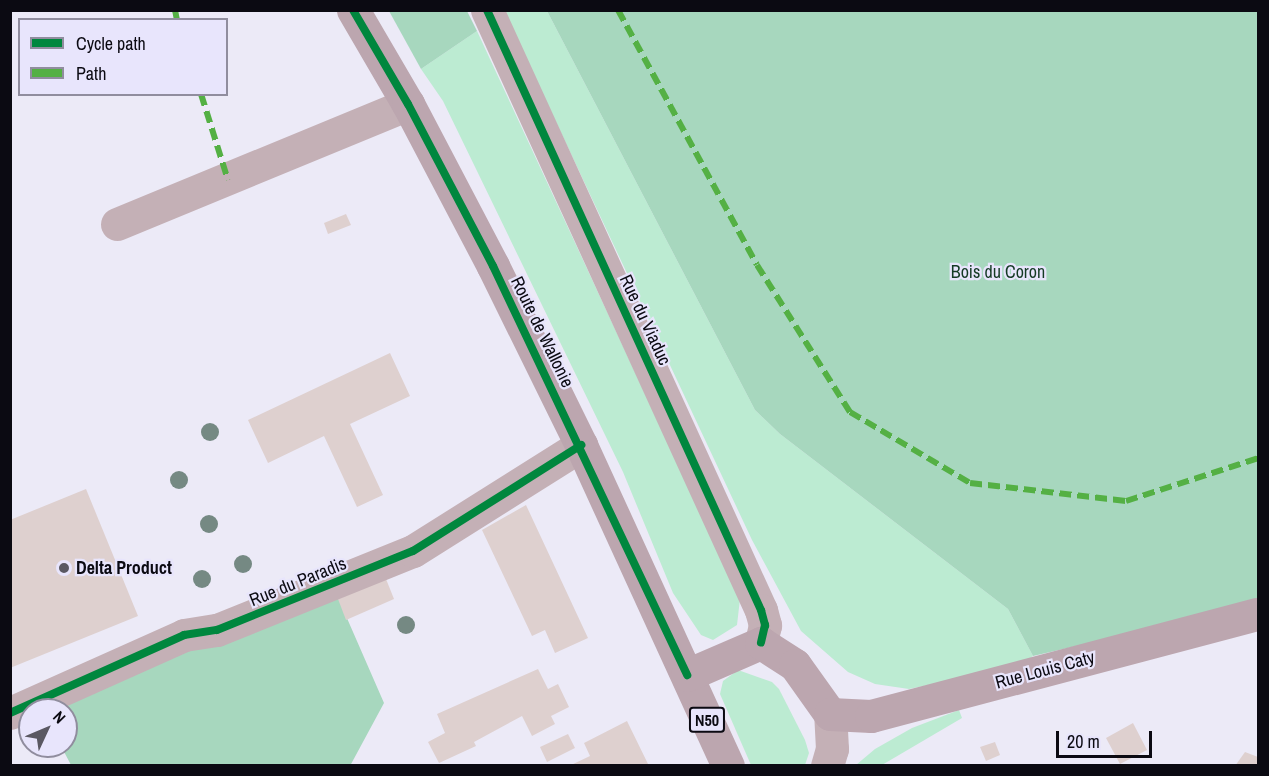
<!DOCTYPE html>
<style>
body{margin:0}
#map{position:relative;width:1269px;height:776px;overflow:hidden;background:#eceaf7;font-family:"Archivo Narrow",sans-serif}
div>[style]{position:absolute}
.green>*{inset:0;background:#bcebd2}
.forest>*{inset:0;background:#a7d7be}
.building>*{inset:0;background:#ded0cf}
.minor>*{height:33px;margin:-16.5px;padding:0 16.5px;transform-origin:16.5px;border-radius:16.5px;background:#c4b0b6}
.major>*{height:33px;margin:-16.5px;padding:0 16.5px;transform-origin:16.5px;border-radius:16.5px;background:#bca6af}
.quiet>*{height:6px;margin-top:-3px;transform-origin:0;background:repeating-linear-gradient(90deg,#54b044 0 12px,transparent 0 18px)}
.cycleway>*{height:8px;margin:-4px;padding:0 4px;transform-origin:4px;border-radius:4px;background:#00873e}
.trees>*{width:18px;height:18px;margin:-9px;border-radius:50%;background:#758983}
.dots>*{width:16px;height:16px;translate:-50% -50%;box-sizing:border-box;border:3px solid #e8e5fc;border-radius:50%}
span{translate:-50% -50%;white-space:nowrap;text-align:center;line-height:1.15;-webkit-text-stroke:4.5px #e8e5fc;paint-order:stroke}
.shield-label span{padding:2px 4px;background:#e8e5fc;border:2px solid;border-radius:4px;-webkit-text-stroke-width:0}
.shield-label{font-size:16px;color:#0b0a12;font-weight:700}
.park-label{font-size:18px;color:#143a24}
.street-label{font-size:18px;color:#0b0a12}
.poi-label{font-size:18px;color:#0b0a12;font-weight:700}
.left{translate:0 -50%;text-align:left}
.frame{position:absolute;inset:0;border:12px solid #0b0a12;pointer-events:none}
.legend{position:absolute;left:18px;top:18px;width:210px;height:78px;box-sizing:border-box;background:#e8e5fc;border:2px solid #908d9e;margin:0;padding:8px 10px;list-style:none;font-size:18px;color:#0b0a12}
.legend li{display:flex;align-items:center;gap:12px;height:30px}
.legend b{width:30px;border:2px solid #908d9e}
.north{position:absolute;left:18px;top:698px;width:60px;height:60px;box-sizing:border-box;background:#e8e5fc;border:2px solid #908d9e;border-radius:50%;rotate:46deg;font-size:16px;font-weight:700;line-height:24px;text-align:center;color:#0b0a12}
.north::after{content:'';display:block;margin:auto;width:21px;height:27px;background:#5a5862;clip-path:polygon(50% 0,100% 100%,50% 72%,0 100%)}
.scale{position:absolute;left:1056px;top:731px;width:96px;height:27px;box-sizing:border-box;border:3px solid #0b0a12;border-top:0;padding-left:8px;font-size:18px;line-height:21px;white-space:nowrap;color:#0b0a12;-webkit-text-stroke:4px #e8e5fc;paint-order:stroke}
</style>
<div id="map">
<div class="green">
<div style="clip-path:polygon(504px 11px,547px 11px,755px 410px,780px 434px,1008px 609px,1033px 656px,1021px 666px,909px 689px,875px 684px,848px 672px,801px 631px,752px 540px)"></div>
<div style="clip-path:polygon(477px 31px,740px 599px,737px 625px,713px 640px,701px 635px,673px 593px,623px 472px,443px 101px,421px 69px)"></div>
<div style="clip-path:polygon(738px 670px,772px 682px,779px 689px,805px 740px,809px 753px,805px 765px,751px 765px,720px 694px,723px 681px)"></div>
<div style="clip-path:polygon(959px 710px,962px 718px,882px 765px,856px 765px,875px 749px,912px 728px)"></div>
</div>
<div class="forest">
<div style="clip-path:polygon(389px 11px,467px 11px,477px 31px,421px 69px)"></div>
<div style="clip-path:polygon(547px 11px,1258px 11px,1258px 604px,1033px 656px,1008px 609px,780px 434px,755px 410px)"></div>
<div style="clip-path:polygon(336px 593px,384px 703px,350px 766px,71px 765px,61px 746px,66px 746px,66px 710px,42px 710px,185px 643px)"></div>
</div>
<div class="building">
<div style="clip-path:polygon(346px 214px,351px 225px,328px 234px,324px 223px)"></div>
<div style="clip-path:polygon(390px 353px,410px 396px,350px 424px,383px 495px,357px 507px,324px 436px,268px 463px,248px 420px)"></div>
<div style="clip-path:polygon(86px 489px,138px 616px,10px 668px,10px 520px)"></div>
<div style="clip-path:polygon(526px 505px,588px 638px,555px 653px,545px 630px,532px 636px,482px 530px)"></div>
<div style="clip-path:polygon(386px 579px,394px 599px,346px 620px,338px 599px)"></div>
<div style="clip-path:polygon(538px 669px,548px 689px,558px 684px,569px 707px,551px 716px,555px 724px,532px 736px,522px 716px,474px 742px,476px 746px,439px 763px,428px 742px,445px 733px,437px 714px)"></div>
<div style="clip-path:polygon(627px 721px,649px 766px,569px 766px,590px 756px,584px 743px)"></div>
<div style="clip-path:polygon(1133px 723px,1147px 750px,1120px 764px,1106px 738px)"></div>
<div style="clip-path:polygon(568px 734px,575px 748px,547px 762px,540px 747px)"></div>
<div style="clip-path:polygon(995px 742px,1000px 755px,986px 761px,980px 747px)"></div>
<div style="clip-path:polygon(1245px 752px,1258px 757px,1258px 766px,1235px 766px)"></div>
</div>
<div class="minor">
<div style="left:487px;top:10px;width:660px;rotate:65.46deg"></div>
<div style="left:761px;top:610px;width:16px;rotate:75deg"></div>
<div style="left:765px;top:625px;width:18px;rotate:103deg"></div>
<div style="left:117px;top:224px;width:315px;rotate:-22.4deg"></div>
<div style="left:10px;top:713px;width:191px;rotate:-24.1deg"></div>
<div style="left:184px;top:635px;width:33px;rotate:-9deg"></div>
<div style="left:217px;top:630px;width:211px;rotate:-22deg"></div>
<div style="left:413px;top:551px;width:199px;rotate:-32.2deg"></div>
<div style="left:827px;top:766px;width:18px;rotate:-74deg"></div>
<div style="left:832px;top:749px;width:35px;rotate:-93deg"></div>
</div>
<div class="major">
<div style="left:353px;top:10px;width:109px;rotate:59.7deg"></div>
<div style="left:408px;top:104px;width:183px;rotate:62.3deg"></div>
<div style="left:493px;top:266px;width:199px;rotate:63.8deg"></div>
<div style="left:581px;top:445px;width:353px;rotate:65.4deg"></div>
<div style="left:687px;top:675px;width:81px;rotate:-23.4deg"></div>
<div style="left:761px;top:643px;width:40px;rotate:32.9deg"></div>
<div style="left:795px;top:665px;width:60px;rotate:54.5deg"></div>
<div style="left:830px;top:714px;width:41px;rotate:2.8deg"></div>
<div style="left:871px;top:716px;width:400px;rotate:-14.8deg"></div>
</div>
<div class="quiet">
<div style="left:175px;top:10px;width:10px;rotate:79deg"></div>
<div style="left:618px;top:10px;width:290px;rotate:61.4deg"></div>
<div style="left:757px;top:265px;width:174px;rotate:57.7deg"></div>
<div style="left:850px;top:412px;width:139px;rotate:30.6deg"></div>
<div style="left:970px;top:483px;width:157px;rotate:6.6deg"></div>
<div style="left:1126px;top:501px;width:139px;rotate:-18deg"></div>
<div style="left:201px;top:94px;width:90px;rotate:72.6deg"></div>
</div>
<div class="cycleway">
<div style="left:353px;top:10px;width:109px;rotate:59.7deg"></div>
<div style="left:408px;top:104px;width:183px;rotate:62.3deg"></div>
<div style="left:493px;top:266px;width:453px;rotate:64.6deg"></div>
<div style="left:487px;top:10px;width:660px;rotate:65.46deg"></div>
<div style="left:761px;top:610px;width:16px;rotate:75deg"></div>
<div style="left:765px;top:625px;width:18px;rotate:103deg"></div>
<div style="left:10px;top:713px;width:191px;rotate:-24.1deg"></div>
<div style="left:184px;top:635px;width:33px;rotate:-9deg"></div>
<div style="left:217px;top:630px;width:211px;rotate:-22deg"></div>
<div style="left:413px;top:551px;width:199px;rotate:-32.2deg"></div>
</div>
<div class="trees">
<div style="left:210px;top:432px"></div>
<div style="left:179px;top:480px"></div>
<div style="left:209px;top:524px"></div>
<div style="left:243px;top:564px"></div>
<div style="left:202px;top:579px"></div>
<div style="left:406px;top:625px"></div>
</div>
<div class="dots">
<div style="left:64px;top:568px;background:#5a5862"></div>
</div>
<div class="shield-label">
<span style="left:707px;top:720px">N50</span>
</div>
<div class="park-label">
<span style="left:998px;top:272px">Bois du Coron</span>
</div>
<div class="street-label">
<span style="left:645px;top:320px;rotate:65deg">Rue du Viaduc</span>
<span style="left:542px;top:332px;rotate:64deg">Route de Wallonie</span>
<span style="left:298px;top:582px;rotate:-22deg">Rue du Paradis</span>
<span style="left:1045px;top:670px;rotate:-15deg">Rue Louis Caty</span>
</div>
<div class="poi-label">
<span class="left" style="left:76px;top:568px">Delta Product</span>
</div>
<div class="frame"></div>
<ul class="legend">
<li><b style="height:8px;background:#00873e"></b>Cycle path</li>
<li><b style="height:8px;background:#54b044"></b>Path</li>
</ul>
<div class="north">N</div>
<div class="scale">20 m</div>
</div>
